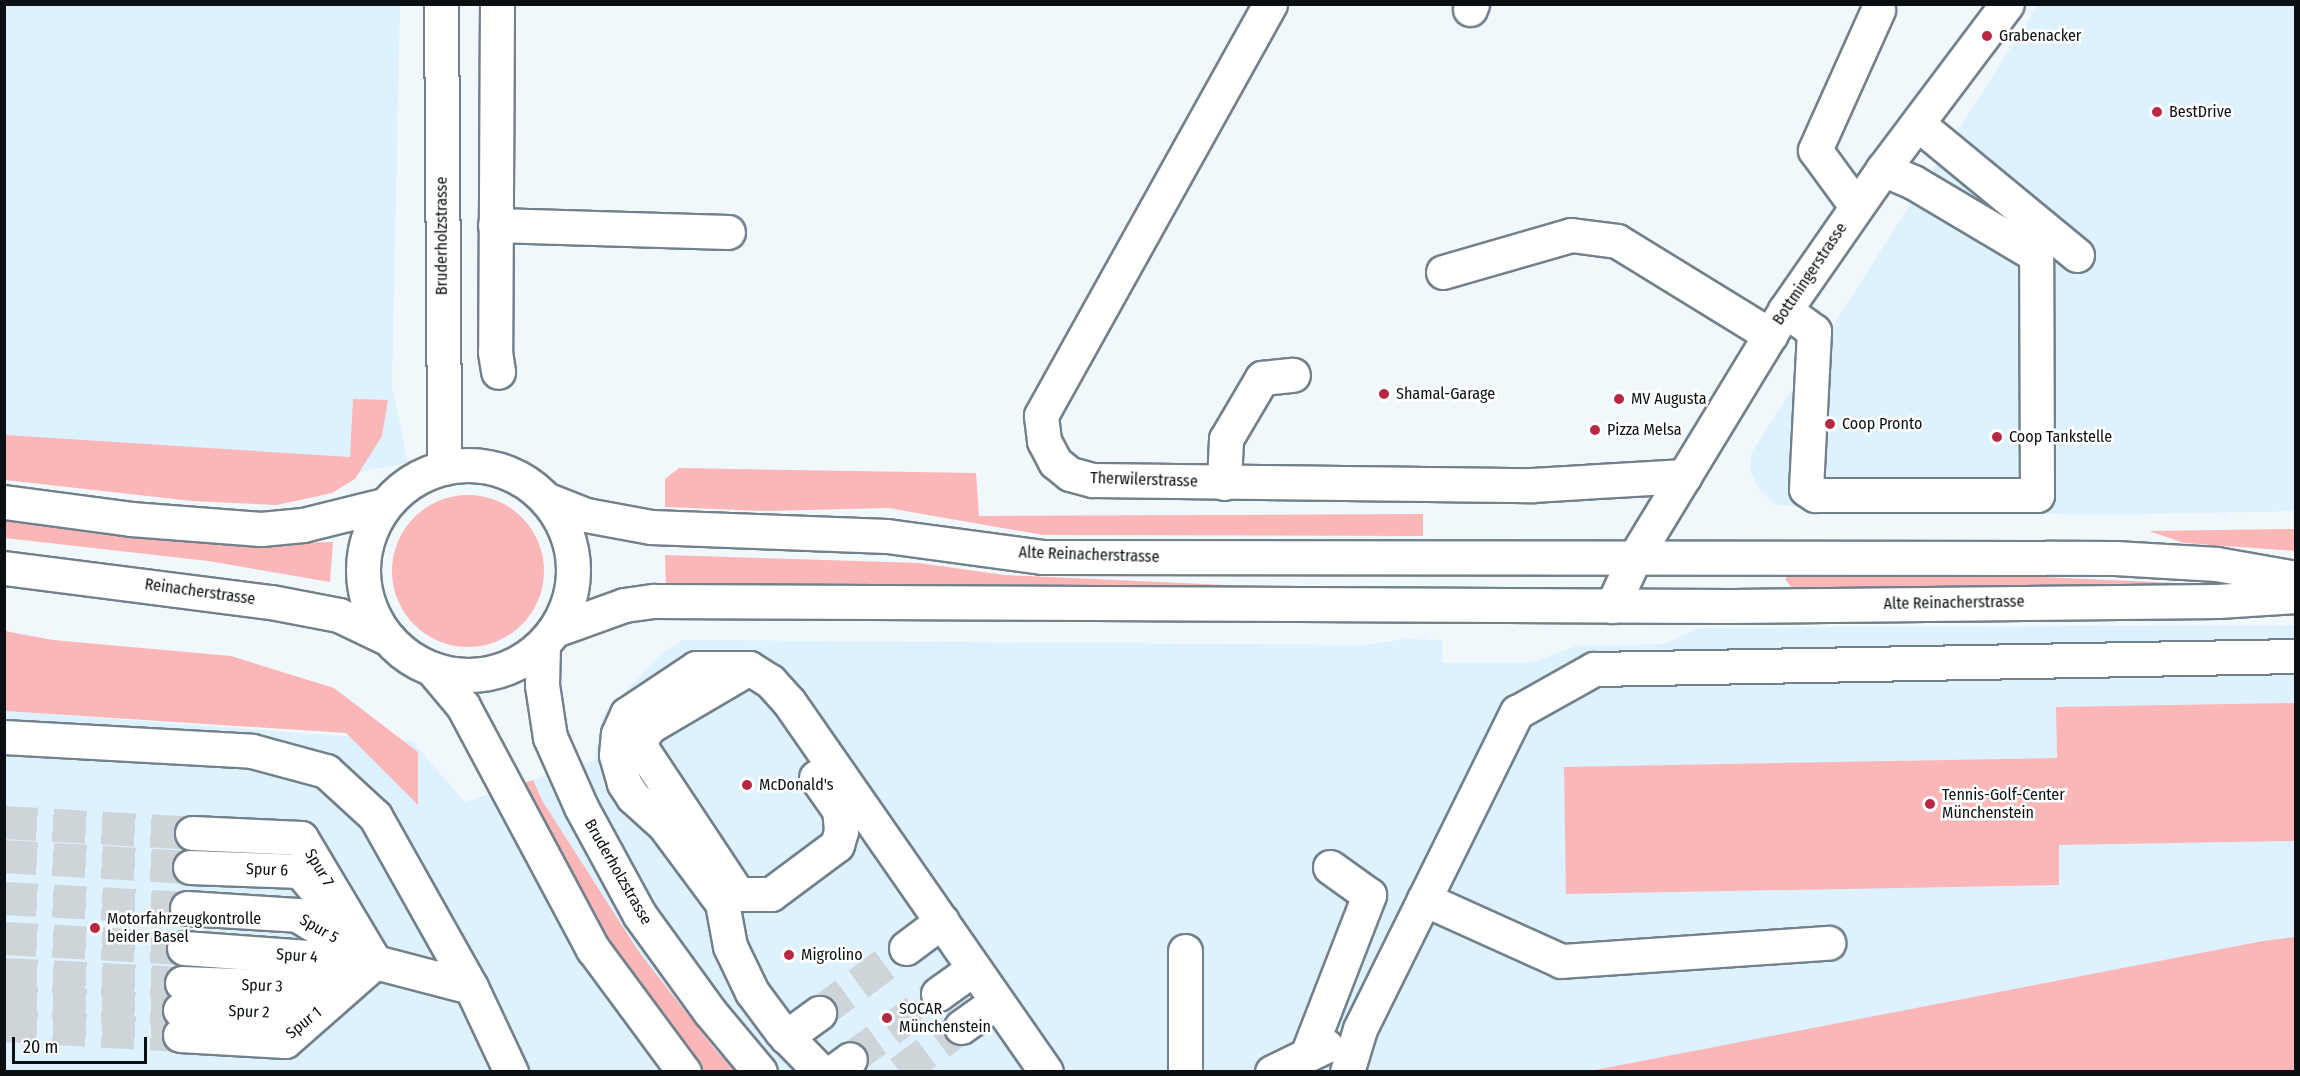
<!DOCTYPE html>
<meta charset="utf-8">
<style>
body{margin:0}
#map{position:relative;width:2300px;height:1076px;overflow:hidden;background:#f1f8fc;font-family:"Fira Sans Condensed",sans-serif}
div>[style]{position:absolute}
.built>*{inset:0;background:#ddf1fe}
.green>*{inset:0;background:#fbb6b8}
.round{border-radius:50%}
.minor-tunnel>*{height:33px;margin-top:-16.5px;transform-origin:0;background:repeating-linear-gradient(90deg,#ced5d9 0 33px,transparent 0 49px)}
.roads{filter:drop-shadow(2px 0 #72818b) drop-shadow(-2px 0 #72818b) drop-shadow(0 2px #72818b) drop-shadow(0 -2px #72818b)}
.minor>*{height:33px;margin:-16.5px;padding:0 16.5px;transform-origin:16.5px;border-radius:16.5px;background:#fff}
.major>*{height:33px;margin:-16.5px;padding:0 16.5px;transform-origin:16.5px;border-radius:16.5px;background:#fff}
.major>.ring{margin:-16.5px;padding:0;box-sizing:content-box;background:none;border:33px solid #fff;border-radius:50%}
.dots>*{width:16px;height:16px;translate:-50% -50%;box-sizing:border-box;border:3px solid #fff;border-radius:50%}
span{translate:-50% -50%;white-space:nowrap;text-align:center;line-height:1.15;-webkit-text-stroke:5px #fff;paint-order:stroke}
.poi-label{font-size:16px;color:#090f12}
.left{translate:0 -50%;text-align:left}
.street-label{font-size:16px;color:#090f12}
.frame{position:absolute;inset:0;border:6px solid #090f12;pointer-events:none}
.scale{position:absolute;left:12px;top:1037px;width:135px;height:27px;box-sizing:border-box;border:3px solid #090f12;border-top:0;padding-left:8px;font-size:18px;line-height:21px;white-space:nowrap;color:#090f12;-webkit-text-stroke:4px #fff;paint-order:stroke}
</style>
<div id="map">
<div class="built">
<div style="clip-path:polygon(4px 5px,400px 5px,392px 386px,408px 463px,338px 476px,5px 443px)"></div>
<div style="clip-path:polygon(2038px 5px,2295px 5px,2295px 511px,2096px 515px,1813px 507px,1775px 505px,1759px 489px,1750px 471px,1752px 452px)"></div>
<div style="clip-path:polygon(2295px 625px,2295px 937px,1590px 1071px,5px 1071px,4px 711px,412px 741px,465px 802px,595px 760px,603px 715px,662px 653px,683px 640px,1366px 645px,1406px 639px,1442px 640px,1442px 663px,1512px 663px,1534px 662px,1576px 646px,1664px 644px,1699px 628px)"></div>
</div>
<div class="green">
<div style="clip-path:polygon(353px 399px,388px 400px,382px 436px,355px 479px,332px 493px,277px 505px,192px 501px,5px 480px,5px 435px,350px 457px)"></div>
<div style="clip-path:polygon(679px 468px,976px 473px,979px 516px,1423px 514px,1423px 536px,1043px 535px,888px 508px,767px 511px,665px 507px,665px 479px)"></div>
<div class="round" style="left:392px;top:495px;width:152px;height:152px"></div>
<div style="clip-path:polygon(5px 519px,241px 544px,333px 542px,330px 582px,208px 561px,5px 538px)"></div>
<div style="clip-path:polygon(2295px 529px,2295px 551px,2184px 543px,2149px 531px)"></div>
<div style="clip-path:polygon(665px 555px,919px 563px,1004px 575px,1249px 586px,1241px 594px,666px 588px)"></div>
<div style="clip-path:polygon(1892px 570px,2221px 585px,1807px 591px,1791px 587px,1785px 579px,1791px 571px)"></div>
<div style="clip-path:polygon(5px 631px,53px 640px,231px 656px,334px 688px,418px 752px,418px 805px,346px 733px,5px 711px)"></div>
<div style="clip-path:polygon(2295px 703px,2295px 841px,2059px 845px,2059px 885px,1566px 894px,1564px 767px,2057px 758px,2056px 707px)"></div>
<div style="clip-path:polygon(533px 780px,543px 802px,639px 952px,718px 1053px,738px 1071px,705px 1071px,614px 954px,516px 785px)"></div>
<div style="clip-path:polygon(2295px 937px,2295px 1071px,1590px 1071px,2263px 941px)"></div>
</div>
<div class="minor-tunnel">
<div style="left:4px;top:822px;width:188px;rotate:3.3deg"></div>
<div style="left:4px;top:856px;width:186px;rotate:3.4deg"></div>
<div style="left:4px;top:898px;width:183px;rotate:3.1deg"></div>
<div style="left:4px;top:938px;width:180px;rotate:3.2deg"></div>
<div style="left:4px;top:974px;width:178px;rotate:2.9deg"></div>
<div style="left:4px;top:1000px;width:176px;rotate:3.3deg"></div>
<div style="left:819px;top:1013px;width:109px;rotate:-36.8deg"></div>
<div style="left:4px;top:1025px;width:176px;rotate:3.3deg"></div>
<div style="left:850px;top:1059px;width:109px;rotate:-36.5deg"></div>
<div style="left:900px;top:1072px;width:76px;rotate:-36.4deg"></div>
</div>
<div class="roads">
<div class="minor">
<div style="left:497px;top:4px;width:348px;rotate:90.3deg"></div>
<div style="left:495px;top:352px;width:20px;rotate:81deg"></div>
<div style="left:1270px;top:4px;width:471px;rotate:119.1deg"></div>
<div style="left:1041px;top:416px;width:25px;rotate:83deg"></div>
<div style="left:1044px;top:441px;width:24px;rotate:62deg"></div>
<div style="left:1055px;top:462px;width:19px;rotate:39deg"></div>
<div style="left:1070px;top:474px;width:24px;rotate:15deg"></div>
<div style="left:1093px;top:480px;width:439px;rotate:0.7deg"></div>
<div style="left:1532px;top:485px;width:153px;rotate:-3.4deg"></div>
<div style="left:1470px;top:9px;width:5px;rotate:-68deg"></div>
<div style="left:1918px;top:124px;width:206px;rotate:39.5deg"></div>
<div style="left:1856px;top:206px;width:69px;rotate:-126.2deg"></div>
<div style="left:1815px;top:150px;width:154px;rotate:-65.8deg"></div>
<div style="left:495px;top:225px;width:233px;rotate:1.7deg"></div>
<div style="left:1443px;top:272px;width:133px;rotate:-16.1deg"></div>
<div style="left:1571px;top:235px;width:46px;rotate:7.4deg"></div>
<div style="left:1617px;top:241px;width:180px;rotate:31.6deg"></div>
<div style="left:1785px;top:310px;width:36px;rotate:36deg"></div>
<div style="left:1814px;top:331px;width:158px;rotate:92.9deg"></div>
<div style="left:1806px;top:489px;width:11px;rotate:34deg"></div>
<div style="left:1815px;top:495px;width:222px"></div>
<div style="left:2037px;top:495px;width:240px;rotate:-90.2deg"></div>
<div style="left:2036px;top:255px;width:143px;rotate:-149.3deg"></div>
<div style="left:1913px;top:182px;width:33px;rotate:-157deg"></div>
<div style="left:1224px;top:483px;width:44px;rotate:-87.4deg"></div>
<div style="left:1226px;top:439px;width:71px;rotate:-59.5deg"></div>
<div style="left:1262px;top:378px;width:31px;rotate:-6deg"></div>
<div style="left:1612px;top:606px;width:54px;rotate:-64.9deg"></div>
<div style="left:1635px;top:557px;width:289px;rotate:-58.7deg"></div>
<div style="left:1785px;top:310px;width:172px;rotate:-55.2deg"></div>
<div style="left:1883px;top:169px;width:206px;rotate:-53.1deg"></div>
<div style="left:749px;top:668px;width:115px;rotate:149.6deg"></div>
<div style="left:650px;top:726px;width:15px;rotate:127deg"></div>
<div style="left:641px;top:738px;width:11px;rotate:85deg"></div>
<div style="left:642px;top:749px;width:174px;rotate:56.5deg"></div>
<div style="left:738px;top:894px;width:33px"></div>
<div style="left:771px;top:894px;width:82px;rotate:-36.6deg"></div>
<div style="left:837px;top:845px;width:15px;rotate:-74deg"></div>
<div style="left:841px;top:831px;width:21px;rotate:-95deg"></div>
<div style="left:839px;top:810px;width:40px;rotate:-124.9deg"></div>
<div style="left:4px;top:737px;width:248px;rotate:3.2deg"></div>
<div style="left:252px;top:751px;width:77px;rotate:15.1deg"></div>
<div style="left:326px;top:771px;width:67px;rotate:42.6deg"></div>
<div style="left:375px;top:816px;width:196px;rotate:60.7deg"></div>
<div style="left:471px;top:987px;width:94px;rotate:64.8deg"></div>
<div style="left:192px;top:833px;width:109px;rotate:2.6deg"></div>
<div style="left:301px;top:838px;width:144px;rotate:59.2deg"></div>
<div style="left:190px;top:867px;width:110px;rotate:2.1deg"></div>
<div style="left:300px;top:871px;width:38px;rotate:50deg"></div>
<div style="left:1424px;top:899px;width:150px;rotate:24.3deg"></div>
<div style="left:1561px;top:961px;width:268px;rotate:-3.9deg"></div>
<div style="left:187px;top:908px;width:110px;rotate:3.6deg"></div>
<div style="left:297px;top:915px;width:83px;rotate:31.2deg"></div>
<div style="left:184px;top:948px;width:192px;rotate:4.2deg"></div>
<div style="left:375px;top:962px;width:99px;rotate:14.6deg"></div>
<div style="left:906px;top:948px;width:45px;rotate:-36.9deg"></div>
<div style="left:182px;top:983px;width:109px;rotate:2.1deg"></div>
<div style="left:291px;top:987px;width:44px;rotate:-17.2deg"></div>
<div style="left:938px;top:994px;width:44px;rotate:-35.8deg"></div>
<div style="left:180px;top:1010px;width:109px;rotate:2.1deg"></div>
<div style="left:289px;top:1014px;width:39px;rotate:-31deg"></div>
<div style="left:961px;top:1027px;width:44px;rotate:-35.8deg"></div>
<div style="left:180px;top:1035px;width:105px;rotate:3.3deg"></div>
<div style="left:285px;top:1041px;width:120px;rotate:-41.3deg"></div>
<div style="left:786px;top:1037px;width:41px;rotate:-36deg"></div>
<div style="left:1307px;top:1055px;width:172px;rotate:-68.8deg"></div>
<div style="left:1369px;top:895px;width:48px;rotate:-144.3deg"></div>
<div style="left:821px;top:1072px;width:57px;rotate:-134.3deg"></div>
<div style="left:781px;top:1031px;width:49px;rotate:-126.6deg"></div>
<div style="left:752px;top:992px;width:51px;rotate:-115.6deg"></div>
<div style="left:730px;top:946px;width:44px;rotate:-100.5deg"></div>
<div style="left:722px;top:903px;width:97px;rotate:-126.6deg"></div>
<div style="left:664px;top:825px;width:42px;rotate:-137.9deg"></div>
<div style="left:633px;top:797px;width:17px;rotate:-123deg"></div>
<div style="left:624px;top:783px;width:29px;rotate:-106deg"></div>
<div style="left:616px;top:755px;width:21px;rotate:-85deg"></div>
<div style="left:618px;top:734px;width:22px;rotate:-66deg"></div>
<div style="left:627px;top:714px;width:83px;rotate:-33.7deg"></div>
<div style="left:696px;top:668px;width:53px"></div>
<div style="left:749px;top:668px;width:25px;rotate:32deg"></div>
<div style="left:770px;top:681px;width:28px;rotate:48deg"></div>
<div style="left:789px;top:702px;width:450px;rotate:55.2deg"></div>
<div style="left:833px;top:1072px;width:21px;rotate:-37deg"></div>
<div style="left:1185px;top:1072px;width:121px;rotate:-90deg"></div>
<div style="left:1272px;top:1072px;width:60px;rotate:-25.7deg"></div>
<div style="left:1347px;top:1072px;width:45px;rotate:-73.2deg"></div>
<div style="left:1360px;top:1029px;width:354px;rotate:-63.7deg"></div>
<div style="left:1517px;top:712px;width:88px;rotate:-29.2deg"></div>
<div style="left:1594px;top:669px;width:702px;rotate:-1.06deg"></div>
</div>
<div class="major">
<div style="left:441px;top:4px;width:464px;rotate:89.6deg"></div>
<div class="ring" style="left:363px;top:465px;width:177px;height:177px"></div>
<div style="left:548px;top:500px;width:41px;rotate:21.5deg"></div>
<div style="left:586px;top:515px;width:66px;rotate:10.5deg"></div>
<div style="left:651px;top:527px;width:236px;rotate:2.2deg"></div>
<div style="left:887px;top:536px;width:156px;rotate:7.7deg"></div>
<div style="left:1042px;top:557px;width:1073px;rotate:0.05deg"></div>
<div style="left:2115px;top:558px;width:102px;rotate:3.4deg"></div>
<div style="left:2217px;top:564px;width:80px;rotate:10deg"></div>
<div style="left:4px;top:502px;width:128px;rotate:7.6deg"></div>
<div style="left:131px;top:519px;width:130px;rotate:4.4deg"></div>
<div style="left:261px;top:529px;width:42px;rotate:-5.4deg"></div>
<div style="left:303px;top:525px;width:83px;rotate:-13.9deg"></div>
<div style="left:4px;top:568px;width:269px;rotate:7.3deg"></div>
<div style="left:271px;top:602px;width:69px;rotate:10.8deg"></div>
<div style="left:339px;top:615px;width:55px;rotate:25.6deg"></div>
<div style="left:555px;top:630px;width:73px;rotate:-19.9deg"></div>
<div style="left:624px;top:605px;width:30px;rotate:-8deg"></div>
<div style="left:654px;top:601px;width:1077px;rotate:0.27deg"></div>
<div style="left:1731px;top:606px;width:487px;rotate:-0.6deg"></div>
<div style="left:2218px;top:601px;width:78px;rotate:-3.7deg"></div>
<div style="left:543px;top:644px;width:41px;rotate:91.4deg"></div>
<div style="left:542px;top:685px;width:53px;rotate:81.3deg"></div>
<div style="left:550px;top:737px;width:77px;rotate:66.1deg"></div>
<div style="left:581px;top:807px;width:122px;rotate:61.5deg"></div>
<div style="left:639px;top:914px;width:121px;rotate:54.1deg"></div>
<div style="left:710px;top:1012px;width:78px;rotate:50.2deg"></div>
<div style="left:432px;top:669px;width:48px;rotate:50deg"></div>
<div style="left:463px;top:706px;width:276px;rotate:61.9deg"></div>
<div style="left:593px;top:949px;width:153px;rotate:53.5deg"></div>
</div>
</div>
<div class="dots">
<div style="left:1987px;top:36px;background:#b92842"></div>
<div style="left:2157px;top:112px;background:#b92842"></div>
<div style="left:1384px;top:394px;background:#b92842"></div>
<div style="left:1619px;top:399px;background:#b92842"></div>
<div style="left:1830px;top:424px;background:#b92842"></div>
<div style="left:1595px;top:430px;background:#b92842"></div>
<div style="left:1997px;top:437px;background:#b92842"></div>
<div style="left:747px;top:785px;background:#b92842"></div>
<div style="left:1930px;top:804px;background:#b92842"></div>
<div style="left:95px;top:928px;background:#b92842"></div>
<div style="left:789px;top:955px;background:#b92842"></div>
<div style="left:887px;top:1018px;background:#b92842"></div>
</div>
<div class="poi-label">
<span class="left" style="left:1999px;top:36px">Grabenacker</span>
<span class="left" style="left:2169px;top:112px">BestDrive</span>
<span class="left" style="left:1396px;top:394px">Shamal-Garage</span>
<span class="left" style="left:1631px;top:399px">MV Augusta</span>
<span class="left" style="left:1842px;top:424px">Coop Pronto</span>
<span class="left" style="left:1607px;top:430px">Pizza Melsa</span>
<span class="left" style="left:2009px;top:437px">Coop Tankstelle</span>
<span class="left" style="left:759px;top:785px">McDonald's</span>
<span class="left" style="left:1942px;top:804px">Tennis-Golf-Center<br>Münchenstein</span>
<span class="left" style="left:107px;top:928px">Motorfahrzeugkontrolle<br>beider Basel</span>
<span class="left" style="left:801px;top:955px">Migrolino</span>
<span class="left" style="left:899px;top:1018px">SOCAR<br>Münchenstein</span>
</div>
<div class="street-label">
<span style="left:442px;top:236px;rotate:-90deg">Bruderholzstrasse</span>
<span style="left:1810px;top:274px;rotate:-56deg">Bottmingerstrasse</span>
<span style="left:1144px;top:480px;rotate:2deg">Therwilerstrasse</span>
<span style="left:1089px;top:555px;rotate:2deg">Alte Reinacherstrasse</span>
<span style="left:200px;top:592px;rotate:8deg">Reinacherstrasse</span>
<span style="left:1954px;top:603px;rotate:-1deg">Alte Reinacherstrasse</span>
<span style="left:319px;top:868px;rotate:59deg">Spur 7</span>
<span style="left:267px;top:870px;rotate:2deg">Spur 6</span>
<span style="left:618px;top:872px;rotate:60deg">Bruderholzstrasse</span>
<span style="left:319px;top:929px;rotate:30deg">Spur 5</span>
<span style="left:297px;top:956px;rotate:4deg">Spur 4</span>
<span style="left:262px;top:986px;rotate:2deg">Spur 3</span>
<span style="left:249px;top:1012px;rotate:2deg">Spur 2</span>
<span style="left:304px;top:1023px;rotate:-39deg">Spur 1</span>
</div>
<div class="frame"></div>
<div class="scale">20 m</div>
</div>
